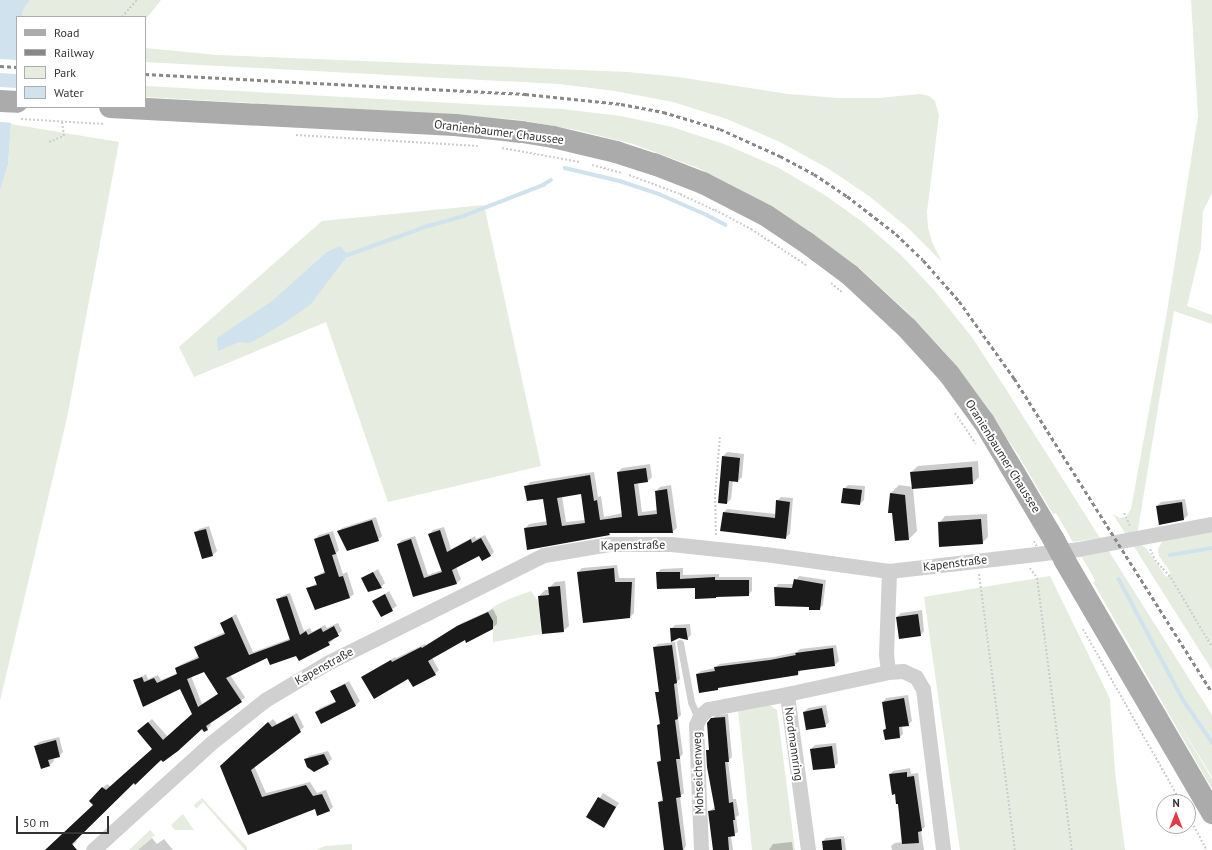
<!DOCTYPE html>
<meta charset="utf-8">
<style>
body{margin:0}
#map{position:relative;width:1212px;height:850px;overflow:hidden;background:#fff;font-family:"PT Sans",sans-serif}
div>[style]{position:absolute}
.green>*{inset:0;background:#e6ecdf}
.water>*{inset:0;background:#cfe2ee}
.pier>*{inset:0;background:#fff}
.shadow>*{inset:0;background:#0003}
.stream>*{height:3.5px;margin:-1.75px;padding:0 1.75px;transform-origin:1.75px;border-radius:1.75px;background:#cfe2ee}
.building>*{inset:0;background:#1a1a1a}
.path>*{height:2px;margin-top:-1px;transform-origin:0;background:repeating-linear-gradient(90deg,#cdcdcd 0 2px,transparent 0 4px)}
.lane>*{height:7px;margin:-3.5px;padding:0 3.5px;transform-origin:3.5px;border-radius:3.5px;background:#d0d0d0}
.street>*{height:15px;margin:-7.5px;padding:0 7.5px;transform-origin:7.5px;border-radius:7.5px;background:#d0d0d0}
.primary>*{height:22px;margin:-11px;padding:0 11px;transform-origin:11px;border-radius:11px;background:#ababab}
.rail>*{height:3px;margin-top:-1.5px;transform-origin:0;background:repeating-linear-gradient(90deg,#888 0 4px,transparent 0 7px)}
.path-bridge>*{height:2px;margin-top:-1px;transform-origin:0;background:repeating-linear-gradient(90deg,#cdcdcd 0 2px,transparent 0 4px)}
.primary-bridge>*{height:22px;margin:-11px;padding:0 11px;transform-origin:11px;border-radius:11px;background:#ababab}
span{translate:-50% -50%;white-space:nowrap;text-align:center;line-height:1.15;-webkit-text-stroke:4px #fff;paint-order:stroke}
.street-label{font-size:12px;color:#333}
.legend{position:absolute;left:16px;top:16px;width:130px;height:92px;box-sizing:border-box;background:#fff;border:1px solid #adadad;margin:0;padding:5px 7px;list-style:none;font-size:12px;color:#333}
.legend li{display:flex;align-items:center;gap:8px;height:20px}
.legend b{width:20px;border:1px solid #adadad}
.north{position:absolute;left:1156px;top:794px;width:40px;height:40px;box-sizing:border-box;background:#fff;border:1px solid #adadad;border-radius:50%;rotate:0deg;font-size:11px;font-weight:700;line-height:16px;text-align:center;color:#333}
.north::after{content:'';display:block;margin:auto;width:14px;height:18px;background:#e63946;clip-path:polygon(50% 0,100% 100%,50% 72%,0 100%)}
.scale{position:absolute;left:16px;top:816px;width:93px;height:18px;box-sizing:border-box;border:2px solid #333;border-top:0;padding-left:5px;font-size:12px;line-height:14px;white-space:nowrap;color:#333;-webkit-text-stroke:3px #fff;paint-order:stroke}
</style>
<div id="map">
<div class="green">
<div style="clip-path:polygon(30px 0,161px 0,145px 20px,145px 17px,22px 17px,23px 10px)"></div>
<div style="clip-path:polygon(1191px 0,1212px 0,1212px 193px,1203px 211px,1201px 248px,1187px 306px,1212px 315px,1212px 324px,1174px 311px,1137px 535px,1126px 535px,1113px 514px,1120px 518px,1126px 517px,1131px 509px,1167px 312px,1198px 116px)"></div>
<div style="clip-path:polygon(145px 48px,217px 55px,628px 72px,678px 77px,788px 94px,838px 98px,879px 98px,920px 94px,929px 96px,935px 101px,939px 115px,927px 212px,928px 228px,932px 242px,942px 262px,907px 227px,869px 196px,829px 169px,780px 142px,727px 119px,673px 102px,615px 91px,559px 84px,145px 62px)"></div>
<div style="clip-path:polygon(145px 86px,562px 109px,621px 116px,672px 127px,724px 144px,777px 167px,823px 194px,864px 223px,901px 255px,934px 290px,971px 336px,1002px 383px,1100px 538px,1073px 542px,1056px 513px,1053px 514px,1017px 453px,948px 356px,907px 312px,859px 268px,805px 228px,756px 198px,698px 168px,633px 144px,576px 130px,520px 120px,460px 115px,145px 97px)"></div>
<div style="clip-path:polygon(11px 124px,119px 142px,67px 418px,0 701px,0 191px,8px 165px)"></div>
<div style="clip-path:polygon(484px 205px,541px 466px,388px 502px,326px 322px,194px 377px,179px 347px,322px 221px)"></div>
<div style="clip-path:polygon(1212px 531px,1212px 670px,1133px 545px,1138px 543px,1146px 548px,1166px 577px,1171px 573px,1159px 556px,1158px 549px,1163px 540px)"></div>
<div style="clip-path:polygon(1108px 550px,1212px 715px,1212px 777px,1171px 710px,1212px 779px,1212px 789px,1093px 582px,1095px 581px,1094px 578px,1080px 554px)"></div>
<div style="clip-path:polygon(1050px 576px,1110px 699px,1115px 772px,1125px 850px,960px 850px,924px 597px)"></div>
<div style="clip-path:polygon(531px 591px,539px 602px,541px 634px,493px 642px,493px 621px,488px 612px,493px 607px,509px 599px)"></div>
<div style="clip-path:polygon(766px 703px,777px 710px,795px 850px,752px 850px,738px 709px)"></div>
<div style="clip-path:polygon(202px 798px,247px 847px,247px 850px,245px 850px,203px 802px,196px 809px,194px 805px)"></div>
<div style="clip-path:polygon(183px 814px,185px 817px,194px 830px,175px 830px,171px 825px)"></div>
<div style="clip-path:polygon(150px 830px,155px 835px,138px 850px,129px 850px)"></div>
<div style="clip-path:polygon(352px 844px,352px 850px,316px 850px,325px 846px)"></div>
</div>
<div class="water">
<div style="clip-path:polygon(0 0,30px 0,23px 10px,22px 17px,17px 17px,17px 99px,11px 124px,8px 165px,0 191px)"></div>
<div style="clip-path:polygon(340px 246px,348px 255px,311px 304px,281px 325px,250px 343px,239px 342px,218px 351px,217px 338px,272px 301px,327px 252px)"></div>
</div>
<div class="pier">
<div style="clip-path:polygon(0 59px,17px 60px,17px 74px,0 73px)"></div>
<div style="clip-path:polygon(0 87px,17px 88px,17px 107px,13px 123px,0 122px)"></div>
</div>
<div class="shadow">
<div style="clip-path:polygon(727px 452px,744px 454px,742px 477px,738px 481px,733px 481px,731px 499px,727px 503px,723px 456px)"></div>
<div style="clip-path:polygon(978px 461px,979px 477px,973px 483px,913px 488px,917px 531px,909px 539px,891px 493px,899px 485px,913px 487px,911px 472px,918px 466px)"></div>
<div style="clip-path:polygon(evenodd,650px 464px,652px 477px,648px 481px,638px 482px,642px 512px,658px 510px,656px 491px,660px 487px,671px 485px,677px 528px,672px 532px,611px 532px,609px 534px,525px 529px,529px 524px,548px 521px,544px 498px,526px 487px,530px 482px,594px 472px,598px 497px,601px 496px,604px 517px,623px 513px,618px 472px,622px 468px,650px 464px,582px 493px,585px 520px,566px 522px,562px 496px,582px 493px)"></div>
<div style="clip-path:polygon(848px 485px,865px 486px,864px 500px,860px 504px,844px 489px)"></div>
<div style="clip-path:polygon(781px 497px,793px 498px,790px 534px,786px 537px,723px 513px,727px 509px,776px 514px,777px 501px)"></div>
<div style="clip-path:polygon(1185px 499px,1188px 515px,1184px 519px,1160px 524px,1157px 506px,1161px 502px)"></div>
<div style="clip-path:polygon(987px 514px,988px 537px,982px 543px,939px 523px,945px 516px)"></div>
<div style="clip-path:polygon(376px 517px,382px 536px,378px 540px,338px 531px,342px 528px)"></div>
<div style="clip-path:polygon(209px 526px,217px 551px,213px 555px,195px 533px,199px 529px)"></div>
<div style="clip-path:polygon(444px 527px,451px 549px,475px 536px,476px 539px,485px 535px,494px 552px,490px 556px,479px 554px,456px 567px,461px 579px,457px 583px,414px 596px,398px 544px,402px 540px,415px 536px,428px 575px,442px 570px,430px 534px,433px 530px)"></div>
<div style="clip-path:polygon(333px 531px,339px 550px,336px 553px,343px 574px,347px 572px,354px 594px,350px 597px,308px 588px,317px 583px,315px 577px,325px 571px,315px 539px,319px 535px)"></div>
<div style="clip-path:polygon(617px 565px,619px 578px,635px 578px,634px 613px,630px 617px,578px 572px,582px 568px)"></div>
<div style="clip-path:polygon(683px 568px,683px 575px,719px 574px,719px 577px,752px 577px,752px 591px,748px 595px,696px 587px,657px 573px,661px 569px)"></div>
<div style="clip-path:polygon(378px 569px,385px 583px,381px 587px,362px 579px)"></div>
<div style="clip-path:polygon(799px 576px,826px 580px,823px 605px,819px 609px,775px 588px,778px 584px,794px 584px)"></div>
<div style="clip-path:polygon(565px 581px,569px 626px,563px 631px,539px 596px,545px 590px,550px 590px,549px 588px,555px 582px)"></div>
<div style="clip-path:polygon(389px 591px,397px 606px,381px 616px,374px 601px)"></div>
<div style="clip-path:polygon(evenodd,290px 593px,304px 631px,310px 628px,312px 632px,325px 625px,327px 628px,338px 623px,342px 631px,332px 638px,333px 640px,329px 644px,296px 655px,268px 657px,230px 675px,245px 697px,241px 701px,210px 722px,211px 725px,207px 729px,202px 728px,134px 782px,75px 839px,77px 841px,68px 850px,54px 850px,94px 805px,90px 801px,107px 784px,111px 787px,153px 749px,142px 728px,152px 719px,168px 737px,193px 714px,180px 687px,143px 705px,135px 681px,146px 674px,148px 679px,158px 675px,161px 680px,178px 673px,176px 668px,180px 665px,199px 656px,195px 648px,199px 644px,225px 632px,221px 623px,236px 614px,253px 652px,291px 638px,278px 599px,282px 596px,290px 593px,205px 671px,219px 693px,202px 704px,191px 676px,205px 671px)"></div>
<div style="clip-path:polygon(493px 609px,497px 617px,497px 624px,492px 628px,465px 638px,432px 658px,439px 670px,435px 674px,409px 678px,362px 677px,395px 657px,396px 658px,425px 644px,426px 645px,462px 623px)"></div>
<div style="clip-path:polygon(922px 610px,924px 631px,921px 635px,897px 617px,901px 613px)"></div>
<div style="clip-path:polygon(690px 624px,691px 635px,687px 639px,671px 629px,675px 625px)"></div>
<div style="clip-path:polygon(675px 642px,680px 679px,677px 682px,681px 715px,678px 718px,683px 754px,680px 757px,684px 793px,680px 796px,686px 845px,684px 850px,665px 850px,659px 802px,664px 798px,658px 762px,662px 758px,658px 725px,661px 722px,657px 693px,660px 689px,654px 648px,658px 644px)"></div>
<div style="clip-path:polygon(836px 645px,839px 661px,835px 665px,801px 669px,798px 675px,720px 686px,717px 689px,697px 674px,701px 671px,715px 668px,719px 664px,774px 657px,797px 652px,800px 649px)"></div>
<div style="clip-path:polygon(349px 681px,360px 701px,356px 705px,321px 723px,316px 712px,320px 708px,336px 701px,331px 691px)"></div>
<div style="clip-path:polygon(908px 695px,912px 721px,908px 725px,902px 726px,903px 734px,900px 737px,884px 730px,887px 727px,883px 702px,886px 698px)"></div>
<div style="clip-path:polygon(826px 705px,829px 722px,825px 726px,804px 712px,808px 708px)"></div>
<div style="clip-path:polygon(297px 713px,304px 727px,254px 766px,266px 793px,310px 782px,317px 793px,326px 790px,333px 807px,329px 811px,315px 808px,249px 834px,226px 762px,273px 719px,277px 724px)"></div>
<div style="clip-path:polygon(728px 714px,732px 757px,728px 761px,733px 799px,736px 799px,739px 815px,736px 817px,738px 832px,731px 836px,733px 850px,715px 850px,710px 811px,715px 807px,707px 751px,710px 748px,708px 724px,716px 715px)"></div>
<div style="clip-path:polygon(59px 737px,63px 752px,59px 756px,53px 757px,54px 761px,50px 765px,35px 746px,39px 742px)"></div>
<div style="clip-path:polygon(836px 743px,838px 763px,834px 767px,811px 749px,815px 745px)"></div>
<div style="clip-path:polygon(328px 751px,332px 759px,328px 763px,305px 760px,309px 756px)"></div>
<div style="clip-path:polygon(910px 768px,911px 774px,918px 773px,925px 827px,921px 830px,924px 850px,892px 850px,891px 846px,895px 843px,903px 842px,898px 803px,890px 774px,893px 771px)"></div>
<div style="clip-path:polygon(603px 793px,619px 803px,604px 826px,587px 817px)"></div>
<div style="clip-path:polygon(844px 836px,846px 850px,824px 850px,823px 841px,826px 838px)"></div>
<div style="clip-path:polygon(152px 838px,157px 844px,164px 839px,173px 850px,138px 850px)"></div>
<div style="clip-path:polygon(792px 842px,793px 850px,769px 850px,773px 844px)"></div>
</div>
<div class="stream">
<div style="left:565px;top:168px;width:57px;rotate:13.3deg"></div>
<div style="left:620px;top:181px;width:41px;rotate:18.4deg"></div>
<div style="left:659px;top:194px;width:52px;rotate:23.6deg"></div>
<div style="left:707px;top:215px;width:21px;rotate:28deg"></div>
<div style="left:348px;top:255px;width:82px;rotate:-20deg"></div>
<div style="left:425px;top:227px;width:41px;rotate:-15.8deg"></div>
<div style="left:464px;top:216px;width:85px;rotate:-21.4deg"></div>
<div style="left:543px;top:185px;width:9px;rotate:-32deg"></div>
<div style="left:1170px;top:555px;width:43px;rotate:-9.5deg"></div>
<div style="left:1119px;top:579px;width:138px;rotate:62deg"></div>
<div style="left:1184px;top:701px;width:50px;rotate:55.7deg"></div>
</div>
<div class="building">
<div style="clip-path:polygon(722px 456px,740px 458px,738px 482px,729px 481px,727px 504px,718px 503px)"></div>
<div style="clip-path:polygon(972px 467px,973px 484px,912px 489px,910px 472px)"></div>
<div style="clip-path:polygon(evenodd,646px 468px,648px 482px,634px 484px,638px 516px,657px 514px,655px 491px,667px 489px,673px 533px,609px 533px,610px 535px,527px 550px,524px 528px,547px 525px,543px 499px,527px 501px,524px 486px,590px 475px,594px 501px,597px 500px,600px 520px,622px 517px,617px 472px,646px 468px,581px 494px,585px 523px,562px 526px,557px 498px,581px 494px)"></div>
<div style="clip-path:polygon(843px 488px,862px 490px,860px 505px,841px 503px)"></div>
<div style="clip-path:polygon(890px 493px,905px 495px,909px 540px,895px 541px,892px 513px,888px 513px)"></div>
<div style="clip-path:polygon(776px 500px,790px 502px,786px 539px,720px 531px,723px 512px,775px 518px)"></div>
<div style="clip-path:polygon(1182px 502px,1184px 520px,1159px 525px,1156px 506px)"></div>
<div style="clip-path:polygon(981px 519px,983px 544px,939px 547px,938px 522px)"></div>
<div style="clip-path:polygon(372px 520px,379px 541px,347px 551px,337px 531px)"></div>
<div style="clip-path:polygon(206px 529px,213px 556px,202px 559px,194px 532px)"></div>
<div style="clip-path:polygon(440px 530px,447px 552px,471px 539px,472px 543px,481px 538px,491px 556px,482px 561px,479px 556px,452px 570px,457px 584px,413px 597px,397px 544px,411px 539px,424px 578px,442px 572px,428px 534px)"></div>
<div style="clip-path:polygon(329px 534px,336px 554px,332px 555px,339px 577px,343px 576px,350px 598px,315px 610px,306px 588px,317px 585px,314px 577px,325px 573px,314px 539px)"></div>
<div style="clip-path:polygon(614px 568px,615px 582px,632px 582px,630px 618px,583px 623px,577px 572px)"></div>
<div style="clip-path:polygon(373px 572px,382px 588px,368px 592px,361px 578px)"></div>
<div style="clip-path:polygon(656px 572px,680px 572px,680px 579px,715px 577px,715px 580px,749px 580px,749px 596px,716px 597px,716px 598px,695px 599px,695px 588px,657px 589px)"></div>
<div style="clip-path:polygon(794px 579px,823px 584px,820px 610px,809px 610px,809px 607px,775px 606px,774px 587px,792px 588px)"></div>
<div style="clip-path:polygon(560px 586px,564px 632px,542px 634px,538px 596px,549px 595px,548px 587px)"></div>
<div style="clip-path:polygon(385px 594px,393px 611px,381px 617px,372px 601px)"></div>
<div style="clip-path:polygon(evenodd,287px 596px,300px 635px,306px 631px,308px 635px,321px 628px,323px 632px,334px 626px,339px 636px,328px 642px,330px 645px,299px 661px,296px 656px,270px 665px,267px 658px,226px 678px,242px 702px,206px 726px,208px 730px,204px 732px,202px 729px,178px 751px,163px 762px,161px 760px,135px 785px,134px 783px,72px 844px,77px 850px,45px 850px,93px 805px,89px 801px,102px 787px,106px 790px,152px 749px,137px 731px,148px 722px,163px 740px,192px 714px,180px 689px,143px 707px,133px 680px,142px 677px,144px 682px,154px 678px,157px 683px,177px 674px,175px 668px,199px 658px,194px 647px,225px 634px,220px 623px,232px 617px,249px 655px,290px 640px,276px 599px,287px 596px,204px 672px,218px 694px,198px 707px,187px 679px,204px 672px)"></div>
<div style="clip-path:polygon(488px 612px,493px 621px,493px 629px,466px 643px,465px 640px,428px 661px,436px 675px,413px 687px,408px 679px,374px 699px,361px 677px,391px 660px,392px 662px,421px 647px,422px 648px,457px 626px)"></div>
<div style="clip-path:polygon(918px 614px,921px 636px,899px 639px,896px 617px)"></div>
<div style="clip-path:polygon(670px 628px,686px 628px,688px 640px,679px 638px,671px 642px)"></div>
<div style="clip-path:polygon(672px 645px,677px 683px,674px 684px,678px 719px,675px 720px,680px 759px,676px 759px,681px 797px,676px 798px,683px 850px,664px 850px,658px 802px,663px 801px,657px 762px,661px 761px,657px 725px,660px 724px,655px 692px,659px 692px,653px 647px)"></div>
<div style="clip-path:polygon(833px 648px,835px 666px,798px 671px,798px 675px,718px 688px,718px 690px,699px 693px,696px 674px,715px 671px,714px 667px,770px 660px,796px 655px,795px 653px)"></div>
<div style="clip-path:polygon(345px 684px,356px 706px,321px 724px,315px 712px,336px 702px,330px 691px)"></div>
<div style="clip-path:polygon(904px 698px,909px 726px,899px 727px,900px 738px,885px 740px,883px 730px,886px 729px,882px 702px)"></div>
<div style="clip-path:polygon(822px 708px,826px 727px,806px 730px,803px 712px)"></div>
<div style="clip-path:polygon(293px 716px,301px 732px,251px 770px,262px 797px,306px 785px,313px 796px,322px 794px,330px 811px,317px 816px,315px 809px,248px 835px,220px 766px,268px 722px,272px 727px)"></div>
<div style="clip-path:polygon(725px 717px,729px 762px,725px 762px,729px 803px,733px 802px,735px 820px,733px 820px,735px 836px,728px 837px,729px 850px,713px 850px,708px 811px,715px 810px,707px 767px,706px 750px,709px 750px,707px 723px,711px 718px)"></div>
<div style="clip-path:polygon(56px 740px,60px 757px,48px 760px,50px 766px,41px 769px,34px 746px)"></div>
<div style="clip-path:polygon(832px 746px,835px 768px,813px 770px,810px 749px)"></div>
<div style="clip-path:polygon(324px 754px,329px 764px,314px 772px,307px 767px,304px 759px)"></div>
<div style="clip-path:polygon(907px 772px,907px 777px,914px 776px,922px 831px,918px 832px,919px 843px,902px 844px,898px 804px,896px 804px,895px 794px,892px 795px,889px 774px)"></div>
<div style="clip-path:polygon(598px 797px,616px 807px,604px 828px,586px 817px)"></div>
<div style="clip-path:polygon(841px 839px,842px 850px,823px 850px,822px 841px)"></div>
</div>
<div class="path">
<div style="left:122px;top:17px;width:23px;rotate:-49deg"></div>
<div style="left:21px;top:119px;width:83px;rotate:3.4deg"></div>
<div style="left:296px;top:135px;width:182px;rotate:3.5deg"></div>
<div style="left:49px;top:142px;width:16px;rotate:-22deg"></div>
<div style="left:64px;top:136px;width:15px;rotate:-98deg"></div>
<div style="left:502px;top:148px;width:79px;rotate:10.2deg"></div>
<div style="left:592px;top:165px;width:30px;rotate:15deg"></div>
<div style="left:629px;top:175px;width:54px;rotate:20.4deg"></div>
<div style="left:680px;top:194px;width:38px;rotate:25deg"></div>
<div style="left:715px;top:210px;width:41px;rotate:27.8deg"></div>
<div style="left:751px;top:229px;width:66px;rotate:33.2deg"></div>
<div style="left:831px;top:283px;width:16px;rotate:40deg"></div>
<div style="left:955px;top:413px;width:37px;rotate:56deg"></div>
<div style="left:1124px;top:513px;width:14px;rotate:65deg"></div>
<div style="left:716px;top:535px;width:40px;rotate:-91.4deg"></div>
<div style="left:715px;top:495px;width:58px;rotate:-85.1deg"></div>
<div style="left:1150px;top:549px;width:12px;rotate:66deg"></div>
<div style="left:1155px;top:560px;width:24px;rotate:48deg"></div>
<div style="left:1171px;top:578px;width:80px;rotate:59.3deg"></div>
<div style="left:1030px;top:568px;width:12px;rotate:55deg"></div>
<div style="left:1037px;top:578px;width:274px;rotate:82.7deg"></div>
<div style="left:979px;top:574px;width:278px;rotate:82.6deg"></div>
<div style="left:1083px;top:629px;width:199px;rotate:60.5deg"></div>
<div style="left:1188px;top:815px;width:40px;rotate:62deg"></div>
</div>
<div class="lane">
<div style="left:680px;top:643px;width:60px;rotate:79.4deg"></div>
<div style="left:691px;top:702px;width:10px;rotate:66deg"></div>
<div style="left:695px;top:711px;width:7px;rotate:45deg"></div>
</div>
<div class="street">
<div style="left:888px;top:672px;width:18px;rotate:-96deg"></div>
<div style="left:886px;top:654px;width:83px;rotate:-87.9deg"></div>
<div style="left:93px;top:850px;width:159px;rotate:-42.2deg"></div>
<div style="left:211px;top:743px;width:69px;rotate:-38.5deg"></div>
<div style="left:265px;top:700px;width:72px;rotate:-30.8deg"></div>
<div style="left:327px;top:663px;width:242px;rotate:-26.5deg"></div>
<div style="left:544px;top:555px;width:67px;rotate:-9.5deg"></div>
<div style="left:610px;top:544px;width:61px"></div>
<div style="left:671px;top:544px;width:95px;rotate:6.1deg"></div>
<div style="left:765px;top:554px;width:125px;rotate:7.8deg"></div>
<div style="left:889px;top:571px;width:190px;rotate:-6.6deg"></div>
<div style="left:1078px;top:549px;width:136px;rotate:-10.6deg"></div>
<div style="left:701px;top:850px;width:125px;rotate:-92.3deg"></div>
<div style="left:696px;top:725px;width:10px;rotate:-66deg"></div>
<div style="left:700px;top:716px;width:11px;rotate:-41deg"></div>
<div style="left:708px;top:709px;width:80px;rotate:-10.8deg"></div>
<div style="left:808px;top:850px;width:157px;rotate:-97.7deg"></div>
<div style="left:787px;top:694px;width:103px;rotate:-12.3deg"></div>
<div style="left:888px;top:672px;width:15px;rotate:-4deg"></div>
<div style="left:903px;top:671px;width:14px;rotate:25deg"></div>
<div style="left:916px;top:677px;width:14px;rotate:60deg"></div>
<div style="left:923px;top:689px;width:162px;rotate:82.9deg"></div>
</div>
<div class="primary">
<div style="left:0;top:101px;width:17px;rotate:3deg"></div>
<div style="left:110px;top:107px;width:345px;rotate:3deg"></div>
<div style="left:455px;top:125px;width:67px;rotate:6deg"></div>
<div style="left:522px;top:132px;width:31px;rotate:9deg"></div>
<div style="left:553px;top:137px;width:65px;rotate:13.4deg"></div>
<div style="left:616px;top:152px;width:40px;rotate:18deg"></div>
<div style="left:654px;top:164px;width:53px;rotate:21.2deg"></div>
<div style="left:703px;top:183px;width:72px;rotate:27.3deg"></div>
<div style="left:767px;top:216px;width:48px;rotate:34deg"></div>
<div style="left:807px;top:243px;width:54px;rotate:36.7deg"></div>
<div style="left:850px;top:275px;width:78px;rotate:42.9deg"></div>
<div style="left:907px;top:328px;width:62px;rotate:47.6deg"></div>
<div style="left:949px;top:374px;width:59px;rotate:53.9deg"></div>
<div style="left:984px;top:422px;width:137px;rotate:59.3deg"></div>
<div style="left:1065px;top:561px;width:292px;rotate:59.7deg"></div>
</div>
<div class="rail">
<div style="left:0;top:66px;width:17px;rotate:3deg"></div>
<div style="left:145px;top:74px;width:381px;rotate:3deg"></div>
<div style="left:525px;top:94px;width:97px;rotate:5.9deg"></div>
<div style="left:621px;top:104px;width:43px;rotate:10.8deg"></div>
<div style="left:663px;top:112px;width:59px;rotate:16.6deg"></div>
<div style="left:720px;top:129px;width:66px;rotate:24.2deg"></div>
<div style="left:780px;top:156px;width:38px;rotate:28deg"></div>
<div style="left:814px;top:174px;width:40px;rotate:34deg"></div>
<div style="left:847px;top:196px;width:62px;rotate:37.8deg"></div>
<div style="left:896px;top:234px;width:37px;rotate:44deg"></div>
<div style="left:923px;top:260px;width:55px;rotate:48.7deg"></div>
<div style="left:959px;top:301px;width:95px;rotate:54.5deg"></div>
<div style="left:1014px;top:378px;width:371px;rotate:57.8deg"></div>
</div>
<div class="path-bridge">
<div style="left:1034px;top:541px;width:7px;rotate:63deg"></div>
</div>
<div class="primary-bridge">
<div style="left:1054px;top:540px;width:24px;rotate:62deg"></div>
</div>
<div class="street-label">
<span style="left:499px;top:132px;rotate:7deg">Oranienbaumer Chaussee</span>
<span style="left:1003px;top:456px;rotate:58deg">Oranienbaumer Chaussee</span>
<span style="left:633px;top:545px;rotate:-1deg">Kapenstraße</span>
<span style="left:955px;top:563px;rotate:-7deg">Kapenstraße</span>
<span style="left:324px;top:666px;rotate:-29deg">Kapenstraße</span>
<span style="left:794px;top:744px;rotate:82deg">Nordmannring</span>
<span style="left:698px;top:773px;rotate:-92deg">Mohseichenweg</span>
</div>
<ul class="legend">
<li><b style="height:5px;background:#ababab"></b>Road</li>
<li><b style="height:5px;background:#888"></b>Railway</li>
<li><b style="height:11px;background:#e6ecdf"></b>Park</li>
<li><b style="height:11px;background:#cfe2ee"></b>Water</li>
</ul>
<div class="north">N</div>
<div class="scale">50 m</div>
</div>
